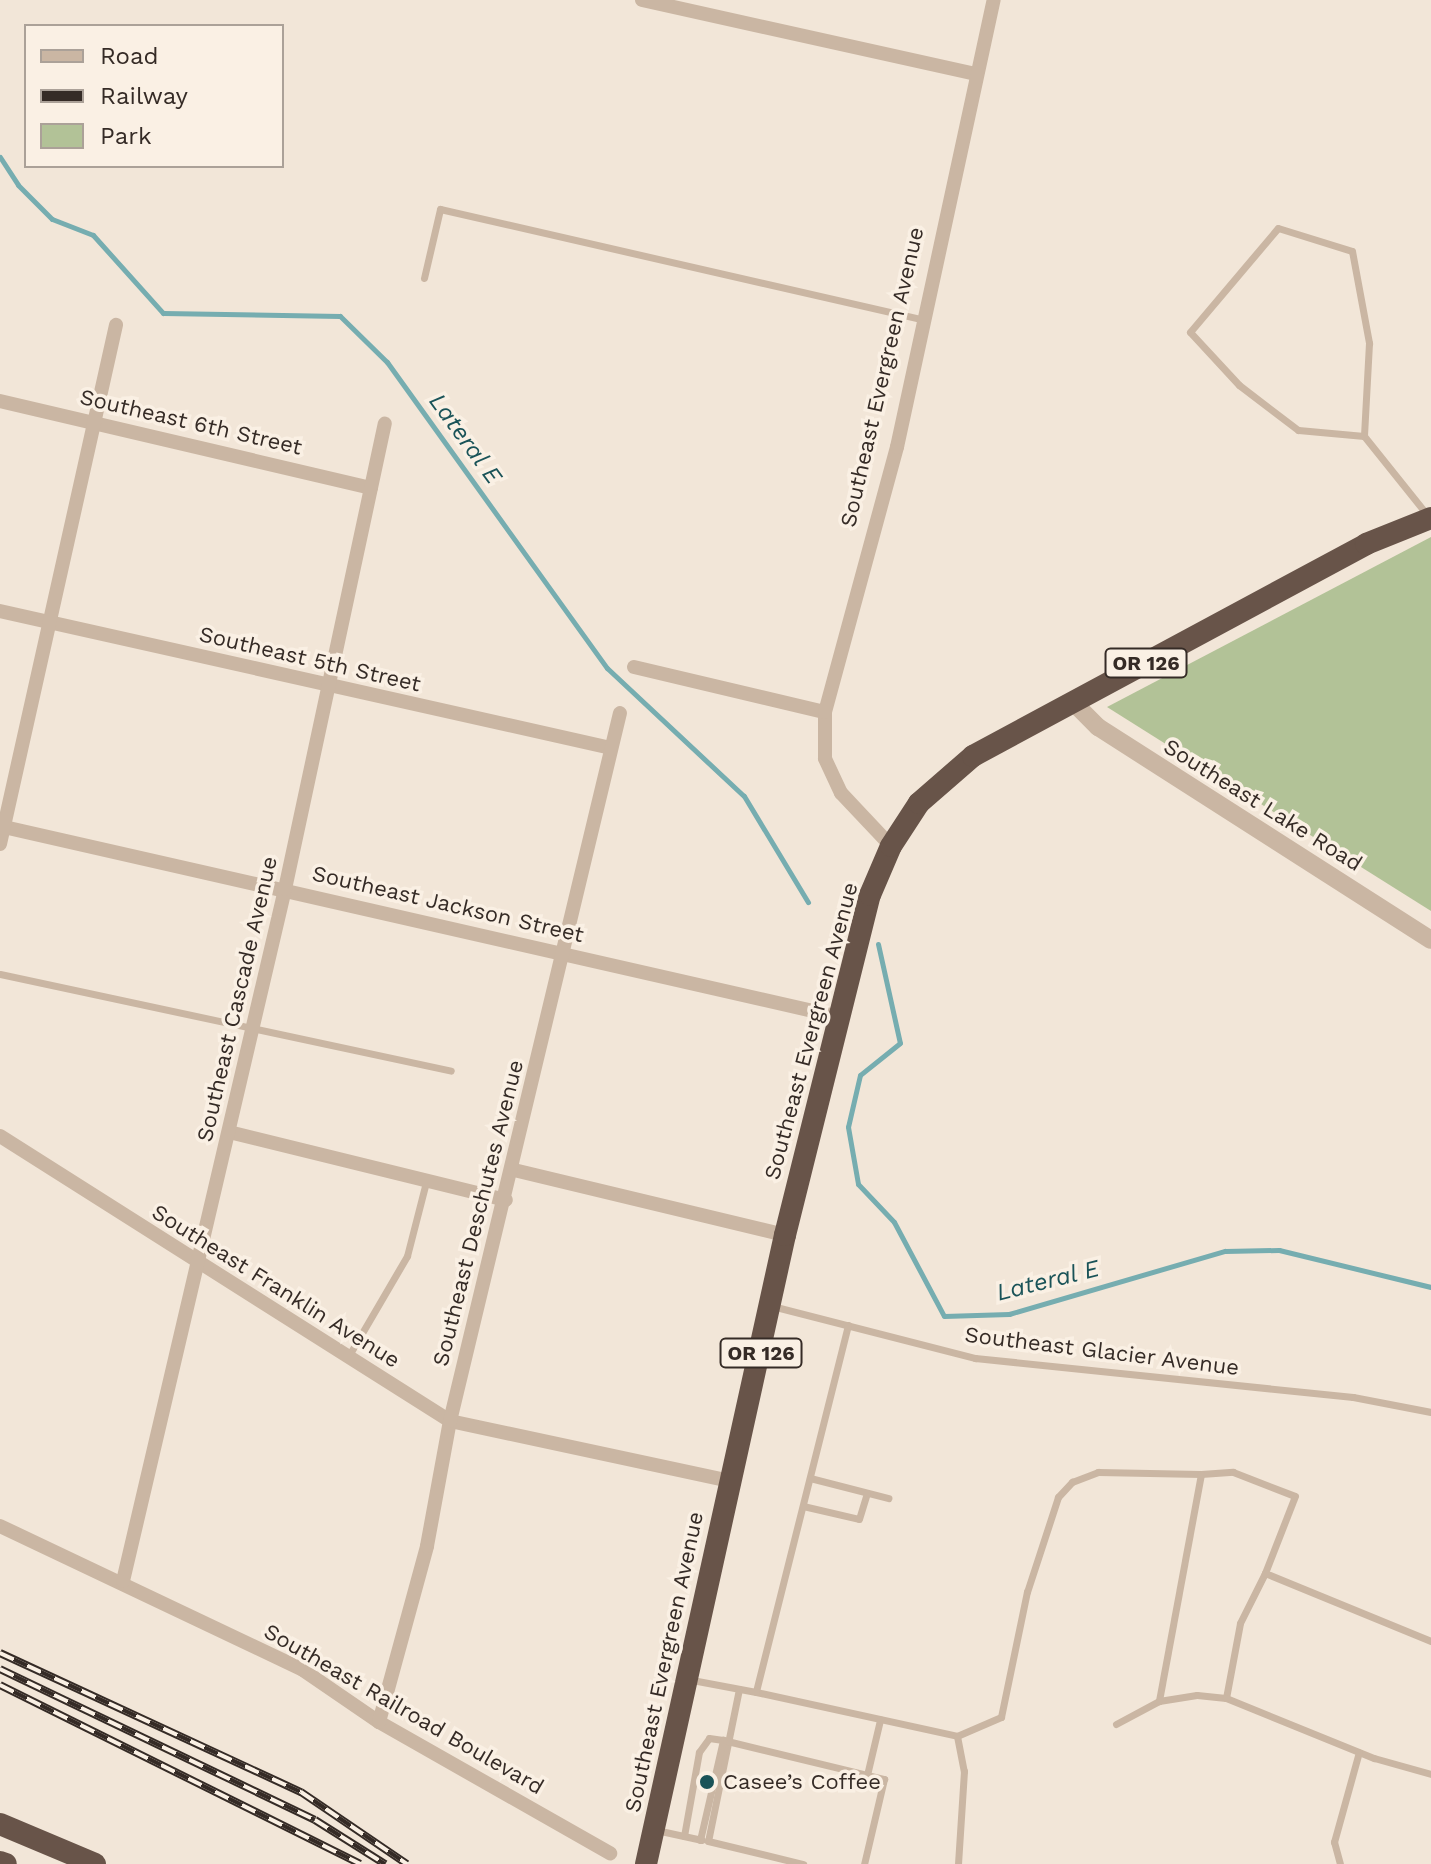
<!DOCTYPE html>
<meta charset="utf-8">
<style>
body{margin:0}
#map{position:relative;width:1431px;height:1864px;overflow:hidden;background:#f2e6d8;font-family:"Work Sans",sans-serif}
div>[style]{position:absolute}
.green>*{inset:0;background:#b2c297}
.stream>*{height:5px;margin:-2.5px;padding:0 2.5px;transform-origin:2.5px;border-radius:2.5px;background:#76adb0}
.service>*{height:7px;margin:-3.5px;padding:0 3.5px;transform-origin:3.5px;border-radius:3.5px;background:#cab6a3}
.minor>*{height:14px;margin:-7px;padding:0 7px;transform-origin:7px;border-radius:7px;background:#cab6a3}
.tertiary>*{height:18px;margin:-9px;padding:0 9px;transform-origin:9px;border-radius:9px;background:#cab6a3}
.trunk>*{height:22px;margin:-11px;padding:0 11px;transform-origin:11px;border-radius:11px;background:#685449}
.rail>*{height:8px;margin-top:-4px;transform-origin:0;background:repeating-linear-gradient(90deg,#faf0e4 0 15px,#352b26 0 30px);box-sizing:border-box;border-block:2px solid #352b26}
.dots>*{width:22px;height:22px;translate:-50% -50%;box-sizing:border-box;border:4px solid #faf0e4;border-radius:50%}
span{translate:-50% -50%;white-space:nowrap;text-align:center;line-height:1.15;-webkit-text-stroke:7px #faf0e4;paint-order:stroke}
.shield-label span{padding:2px 6px;background:#faf0e4;border:2px solid;border-radius:6px;-webkit-text-stroke-width:0}
.shield-label{font-size:20px;color:#352b26;font-weight:700}
.street-label{font-size:22px;color:#352b26}
.poi-label{font-size:22px;color:#352b26}
.left{translate:0 -50%;text-align:left}
.water-label{font-size:24px;color:#1a5358;font-style:italic}
.legend{position:absolute;left:24px;top:24px;width:260px;height:144px;box-sizing:border-box;background:#faf0e4;border:2px solid #aba198;margin:0;padding:10px 14px;list-style:none;font-size:24px;color:#352b26}
.legend li{display:flex;align-items:center;gap:16px;height:40px}
.legend b{width:40px;border:2px solid #aba198}
</style>
<div id="map">
<div class="green">
<div style="clip-path:polygon(1431px 537px,1431px 911px,1107px 707px)"></div>
</div>
<div class="stream">
<div style="left:0;top:157px;width:33px;rotate:57deg"></div>
<div style="left:18px;top:185px;width:48px;rotate:45deg"></div>
<div style="left:52px;top:219px;width:44px;rotate:21.3deg"></div>
<div style="left:93px;top:235px;width:105px;rotate:48.1deg"></div>
<div style="left:163px;top:313px;width:177px;rotate:1deg"></div>
<div style="left:340px;top:316px;width:66px;rotate:44.4deg"></div>
<div style="left:387px;top:362px;width:377px;rotate:54.3deg"></div>
<div style="left:607px;top:668px;width:187px;rotate:43.1deg"></div>
<div style="left:744px;top:796px;width:124px;rotate:58.9deg"></div>
<div style="left:878px;top:944px;width:101px;rotate:77.5deg"></div>
<div style="left:900px;top:1043px;width:51px;rotate:141.3deg"></div>
<div style="left:860px;top:1075px;width:53px;rotate:103deg"></div>
<div style="left:848px;top:1127px;width:58px;rotate:80deg"></div>
<div style="left:858px;top:1184px;width:52px;rotate:46.5deg"></div>
<div style="left:894px;top:1222px;width:106px;rotate:62deg"></div>
<div style="left:944px;top:1316px;width:65px;rotate:-1.8deg"></div>
<div style="left:1009px;top:1314px;width:225px;rotate:-16.3deg"></div>
<div style="left:1225px;top:1251px;width:54px;rotate:-1.1deg"></div>
<div style="left:1279px;top:1250px;width:156px;rotate:13.7deg"></div>
</div>
<div class="service">
<div style="left:1278px;top:228px;width:77px;rotate:17.3deg"></div>
<div style="left:1352px;top:251px;width:94px;rotate:79.5deg"></div>
<div style="left:1369px;top:343px;width:93px;rotate:93.1deg"></div>
<div style="left:1364px;top:436px;width:66px;rotate:-174.8deg"></div>
<div style="left:1298px;top:430px;width:74px;rotate:-142.7deg"></div>
<div style="left:1239px;top:385px;width:72px;rotate:-132.8deg"></div>
<div style="left:1190px;top:332px;width:136px;rotate:-49.8deg"></div>
<div style="left:424px;top:278px;width:71px;rotate:-76.9deg"></div>
<div style="left:440px;top:209px;width:497px;rotate:12.9deg"></div>
<div style="left:1364px;top:436px;width:104px;rotate:51.3deg"></div>
<div style="left:0;top:974px;width:461px;rotate:12.1deg"></div>
<div style="left:772px;top:1306px;width:210px;rotate:14.4deg"></div>
<div style="left:975px;top:1358px;width:380px;rotate:5.9deg"></div>
<div style="left:1353px;top:1397px;width:79px;rotate:10.9deg"></div>
<div style="left:848px;top:1325px;width:378px;rotate:104.1deg"></div>
<div style="left:756px;top:1692px;width:206px;rotate:12.3deg"></div>
<div style="left:957px;top:1736px;width:36px;rotate:79deg"></div>
<div style="left:964px;top:1771px;width:93px;rotate:93.7deg"></div>
<div style="left:348px;top:1357px;width:117px;rotate:-59.7deg"></div>
<div style="left:407px;top:1256px;width:76px;rotate:-75.6deg"></div>
<div style="left:1201px;top:1474px;width:32px;rotate:-4deg"></div>
<div style="left:1233px;top:1472px;width:66px;rotate:21.2deg"></div>
<div style="left:1295px;top:1496px;width:83px;rotate:111.3deg"></div>
<div style="left:810px;top:1478px;width:81px;rotate:14.4deg"></div>
<div style="left:803px;top:1506px;width:57px;rotate:13.1deg"></div>
<div style="left:859px;top:1519px;width:27px;rotate:-73deg"></div>
<div style="left:692px;top:1680px;width:65px;rotate:10.6deg"></div>
<div style="left:739px;top:1689px;width:155px;rotate:101.5deg"></div>
<div style="left:708px;top:1841px;width:98px;rotate:13.6deg"></div>
<div style="left:1226px;top:1698px;width:76px;rotate:-79.4deg"></div>
<div style="left:1240px;top:1623px;width:56px;rotate:-63.4deg"></div>
<div style="left:1265px;top:1573px;width:179px;rotate:22.3deg"></div>
<div style="left:1116px;top:1724px;width:49px;rotate:-28.1deg"></div>
<div style="left:1159px;top:1701px;width:38px;rotate:-9deg"></div>
<div style="left:1197px;top:1695px;width:29px;rotate:6deg"></div>
<div style="left:1226px;top:1698px;width:160px;rotate:22.1deg"></div>
<div style="left:1374px;top:1758px;width:59px;rotate:15.7deg"></div>
<div style="left:957px;top:1736px;width:48px;rotate:-23.4deg"></div>
<div style="left:1001px;top:1717px;width:128px;rotate:-78.3deg"></div>
<div style="left:1027px;top:1592px;width:100px;rotate:-71.9deg"></div>
<div style="left:1058px;top:1497px;width:21px;rotate:-47deg"></div>
<div style="left:1072px;top:1482px;width:28px;rotate:-21deg"></div>
<div style="left:1098px;top:1472px;width:103px;rotate:1.1deg"></div>
<div style="left:1201px;top:1474px;width:231px;rotate:100.5deg"></div>
<div style="left:867px;top:1775px;width:57px;rotate:-76.7deg"></div>
<div style="left:656px;top:1830px;width:47px;rotate:12.3deg"></div>
<div style="left:684px;top:1836px;width:85px;rotate:-79.9deg"></div>
<div style="left:699px;top:1752px;width:17px;rotate:-54deg"></div>
<div style="left:709px;top:1738px;width:14px;rotate:8deg"></div>
<div style="left:723px;top:1740px;width:166px;rotate:13.6deg"></div>
<div style="left:884px;top:1779px;width:87px;rotate:103.2deg"></div>
<div style="left:700px;top:1840px;width:103px;rotate:-77deg"></div>
<div style="left:1340px;top:1864px;width:23px;rotate:-105deg"></div>
<div style="left:1334px;top:1842px;width:93px;rotate:-74.5deg"></div>
</div>
<div class="minor">
<div style="left:642px;top:0;width:343px;rotate:12.5deg"></div>
<div style="left:0;top:401px;width:381px;rotate:13.2deg"></div>
<div style="left:0;top:611px;width:626px;rotate:12.64deg"></div>
<div style="left:634px;top:667px;width:196px;rotate:13.3deg"></div>
<div style="left:0;top:826px;width:860px;rotate:12.82deg"></div>
<div style="left:0;top:844px;width:532px;rotate:-77.4deg"></div>
<div style="left:891px;top:846px;width:73px;rotate:-133.3deg"></div>
<div style="left:841px;top:793px;width:38px;rotate:-115deg"></div>
<div style="left:825px;top:758px;width:46px;rotate:-90deg"></div>
<div style="left:825px;top:712px;width:275px;rotate:-74.8deg"></div>
<div style="left:897px;top:447px;width:457px;rotate:-77.8deg"></div>
<div style="left:229px;top:1132px;width:285px;rotate:13.8deg"></div>
<div style="left:0;top:1136px;width:533px;rotate:32.35deg"></div>
<div style="left:450px;top:1421px;width:287px;rotate:12.1deg"></div>
<div style="left:514px;top:1170px;width:279px;rotate:13.5deg"></div>
<div style="left:0;top:1526px;width:335px;rotate:25.4deg"></div>
<div style="left:303px;top:1670px;width:92px;rotate:34.4deg"></div>
<div style="left:379px;top:1722px;width:266px;rotate:29.6deg"></div>
<div style="left:123px;top:1581px;width:711px;rotate:-76.82deg"></div>
<div style="left:285px;top:889px;width:476px;rotate:-77.9deg"></div>
<div style="left:379px;top:1722px;width:182px;rotate:-74.7deg"></div>
<div style="left:427px;top:1546px;width:127px;rotate:-79.6deg"></div>
<div style="left:450px;top:1421px;width:728px;rotate:-76.5deg"></div>
</div>
<div class="tertiary">
<div style="left:1074px;top:703px;width:34px;rotate:45deg"></div>
<div style="left:1098px;top:727px;width:395px;rotate:32.6deg"></div>
</div>
<div class="trunk">
<div style="left:0;top:1824px;width:103px;rotate:22.8deg"></div>
<div style="left:0;top:1862px;width:6px;rotate:18deg"></div>
<div style="left:646px;top:1864px;width:644px;rotate:-77.54deg"></div>
<div style="left:785px;top:1235px;width:350px;rotate:-76deg"></div>
<div style="left:870px;top:895px;width:53px;rotate:-66.8deg"></div>
<div style="left:891px;top:846px;width:51px;rotate:-56.9deg"></div>
<div style="left:919px;top:803px;width:72px;rotate:-41deg"></div>
<div style="left:973px;top:756px;width:447px;rotate:-28.3deg"></div>
<div style="left:1366px;top:544px;width:70px;rotate:-21.8deg"></div>
</div>
<div class="rail">
<div style="left:0;top:1653px;width:332px;rotate:24.8deg"></div>
<div style="left:301px;top:1792px;width:128px;rotate:34.2deg"></div>
<div style="left:0;top:1669px;width:349px;rotate:25.6deg"></div>
<div style="left:315px;top:1820px;width:83px;rotate:32.2deg"></div>
<div style="left:0;top:1685px;width:402px;rotate:26.4deg"></div>
</div>
<div class="dots">
<div style="left:707px;top:1782px;background:#1a5358"></div>
</div>
<div class="shield-label">
<span style="left:1146px;top:663px">OR 126</span>
<span style="left:761px;top:1353px">OR 126</span>
</div>
<div class="street-label">
<span style="left:882px;top:377px;rotate:-77deg">Southeast Evergreen Avenue</span>
<span style="left:191px;top:422px;rotate:13deg">Southeast 6th Street</span>
<span style="left:310px;top:659px;rotate:13deg">Southeast 5th Street</span>
<span style="left:1263px;top:805px;rotate:32deg">Southeast Lake Road</span>
<span style="left:448px;top:904px;rotate:13deg">Southeast Jackson Street</span>
<span style="left:237px;top:999px;rotate:-77deg">Southeast Cascade Avenue</span>
<span style="left:811px;top:1031px;rotate:-75deg">Southeast Evergreen Avenue</span>
<span style="left:478px;top:1213px;rotate:-76deg">Southeast Deschutes Avenue</span>
<span style="left:276px;top:1286px;rotate:32deg">Southeast Franklin Avenue</span>
<span style="left:1102px;top:1351px;rotate:7deg">Southeast Glacier Avenue</span>
<span style="left:664px;top:1662px;rotate:-78deg">Southeast Evergreen Avenue</span>
<span style="left:404px;top:1709px;rotate:30deg">Southeast Railroad Boulevard</span>
</div>
<div class="poi-label">
<span class="left" style="left:723px;top:1782px">Casee’s Coffee</span>
</div>
<div class="water-label">
<span style="left:465px;top:439px;rotate:54deg">Lateral E</span>
<span style="left:1048px;top:1281px;rotate:-14deg">Lateral E</span>
</div>
<ul class="legend">
<li><b style="height:10px;background:#cab6a3"></b>Road</li>
<li><b style="height:10px;background:#352b26"></b>Railway</li>
<li><b style="height:22px;background:#b2c297"></b>Park</li>
</ul>
</div>
